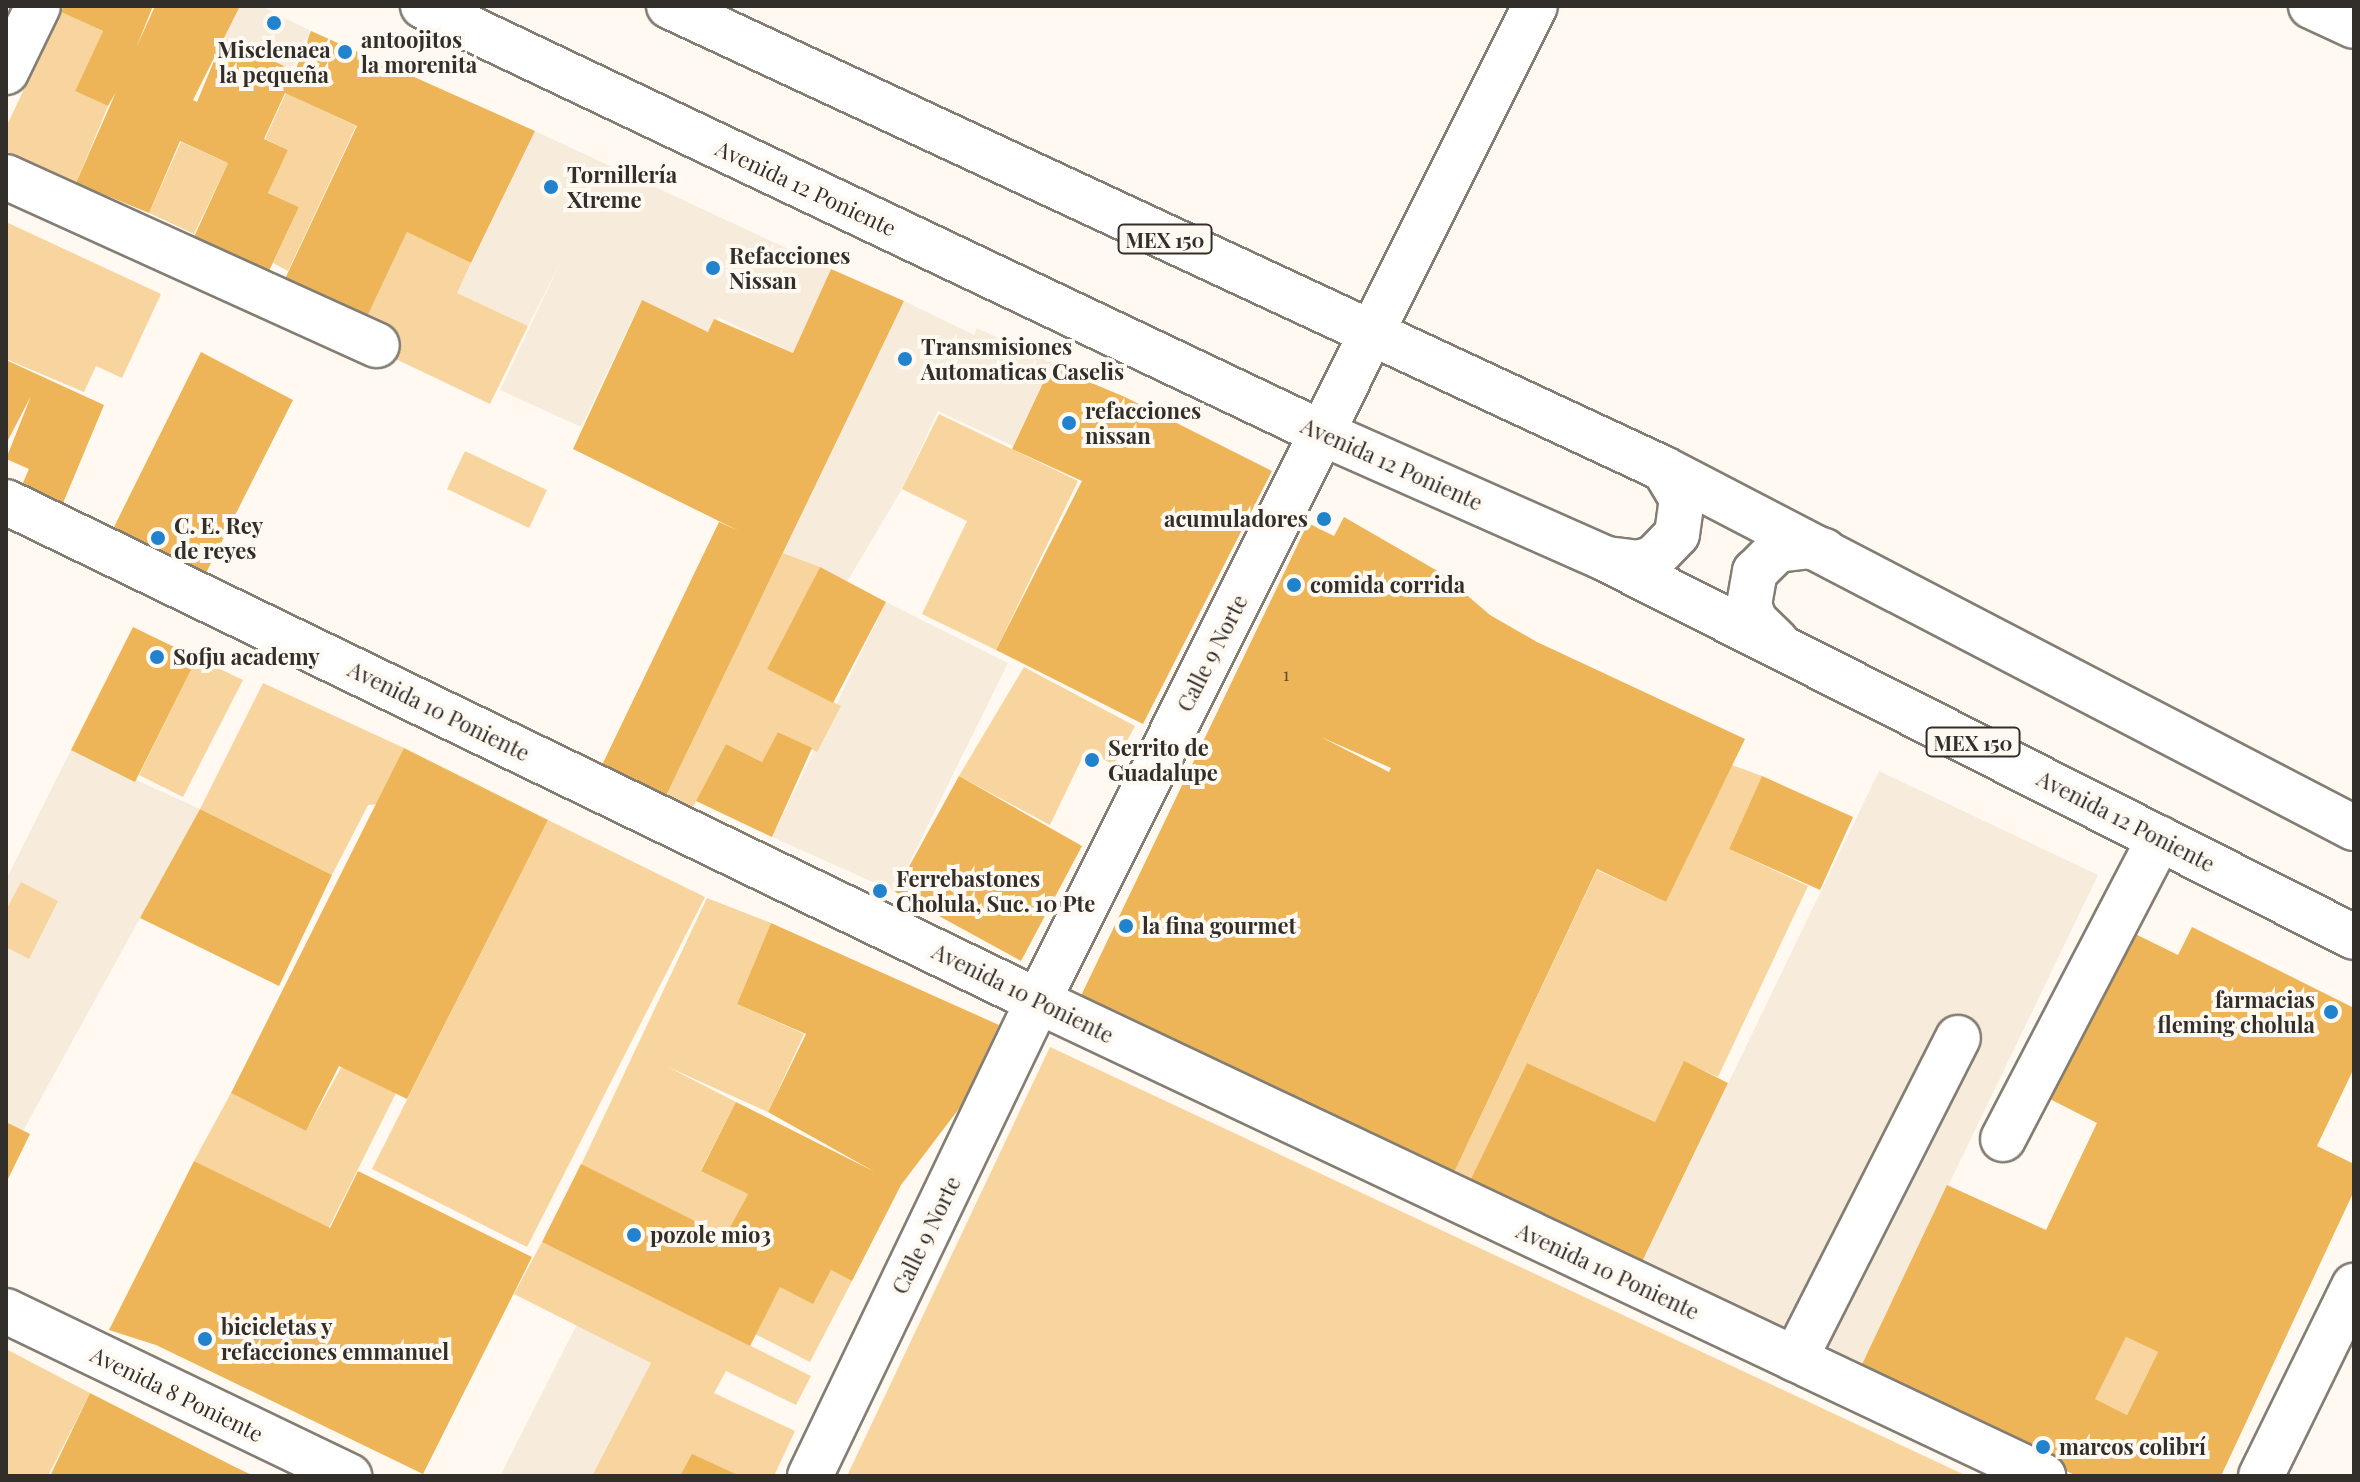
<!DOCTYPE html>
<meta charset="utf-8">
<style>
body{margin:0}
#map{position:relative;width:2360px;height:1482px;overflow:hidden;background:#fff9f1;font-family:"Playfair Display",serif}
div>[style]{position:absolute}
.built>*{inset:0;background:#f7ecdb}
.green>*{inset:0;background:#f8d59f}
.building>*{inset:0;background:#edb557}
.roads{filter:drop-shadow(2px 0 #837d73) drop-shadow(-2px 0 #837d73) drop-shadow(0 2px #837d73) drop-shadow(0 -2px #837d73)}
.minor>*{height:44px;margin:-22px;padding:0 22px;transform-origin:22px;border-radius:22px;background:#fff}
.major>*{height:44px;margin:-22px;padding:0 22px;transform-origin:22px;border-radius:22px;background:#fff}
.dots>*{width:22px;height:22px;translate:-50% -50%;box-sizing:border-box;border:4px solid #fff9f1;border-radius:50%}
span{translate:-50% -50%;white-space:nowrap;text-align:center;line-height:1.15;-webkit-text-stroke:8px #fff9f1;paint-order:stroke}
.number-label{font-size:18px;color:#615036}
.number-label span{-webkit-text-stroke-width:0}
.shield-label span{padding:2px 6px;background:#fff9f1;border:2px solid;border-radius:6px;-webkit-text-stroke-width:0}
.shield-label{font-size:20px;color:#322f2b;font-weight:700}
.poi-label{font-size:22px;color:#322f2b;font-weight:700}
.left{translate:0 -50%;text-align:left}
.right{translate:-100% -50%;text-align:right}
.street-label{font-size:22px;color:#322f2b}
.frame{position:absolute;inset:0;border:8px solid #322f2b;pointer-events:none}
</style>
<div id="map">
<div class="built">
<div style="clip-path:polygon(240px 6px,261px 6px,311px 31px,291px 71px,224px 38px)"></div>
<div style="clip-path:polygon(535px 131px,831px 269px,793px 353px,718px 317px,712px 333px,641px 301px,581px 427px,500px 390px,563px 257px,528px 326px,457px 293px)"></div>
<div style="clip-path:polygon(904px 301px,974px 335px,977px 328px,1052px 363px,1013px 446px,938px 411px,902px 489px,841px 592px,820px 567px,783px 553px)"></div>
<div style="clip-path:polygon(886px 602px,1008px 663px,895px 892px,772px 837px)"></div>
<div style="clip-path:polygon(71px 750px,200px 809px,23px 1131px,6px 1122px,6px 880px)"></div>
<div style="clip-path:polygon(1879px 771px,2098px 875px,1857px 1375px,1638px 1270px)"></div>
<div style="clip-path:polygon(577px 1324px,651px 1363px,594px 1476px,500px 1476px)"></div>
</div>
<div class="green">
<div style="clip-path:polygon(61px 12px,103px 31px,75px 91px,108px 106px,76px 183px,6px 151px,6px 127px)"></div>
<div style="clip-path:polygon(286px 93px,356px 126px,288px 271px,273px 263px,299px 207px,268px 193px,288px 150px,265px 139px)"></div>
<div style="clip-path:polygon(181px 142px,228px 163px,194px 234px,149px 213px)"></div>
<div style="clip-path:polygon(6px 222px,161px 294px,122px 378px,96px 366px,84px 392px,6px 359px)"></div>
<div style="clip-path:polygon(407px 232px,471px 263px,457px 293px,528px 326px,490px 404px,356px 340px)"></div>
<div style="clip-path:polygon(939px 414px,1078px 481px,996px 650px,922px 614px,967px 521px,902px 489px)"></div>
<div style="clip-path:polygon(465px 451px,547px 490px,529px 528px,447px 489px)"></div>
<div style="clip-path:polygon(783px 553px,820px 567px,767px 669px,841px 706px,817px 752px,779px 732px,762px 762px,726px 744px,693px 807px,666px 796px)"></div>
<div style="clip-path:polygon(197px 658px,243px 680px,183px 797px,139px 775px)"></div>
<div style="clip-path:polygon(1024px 667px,1135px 726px,1114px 765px,1086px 750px,1050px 825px,959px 776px)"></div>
<div style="clip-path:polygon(263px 683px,404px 748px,380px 804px,368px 805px,332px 875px,200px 809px)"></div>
<div style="clip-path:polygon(1732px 765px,1762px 776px,1729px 849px,1808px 886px,1718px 1077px,1684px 1062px,1655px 1122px,1527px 1063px,1467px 1187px,1450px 1181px,1597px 870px,1666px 902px)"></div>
<div style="clip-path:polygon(548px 820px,705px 897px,527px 1247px,372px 1169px)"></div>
<div style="clip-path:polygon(21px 882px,58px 901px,29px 959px,6px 947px,6px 910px)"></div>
<div style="clip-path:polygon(707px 898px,771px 923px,737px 1004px,804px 1034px,768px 1112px,668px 1067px,736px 1102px,701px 1170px,748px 1194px,725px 1236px,581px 1165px)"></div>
<div style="clip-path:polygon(1050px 1047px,1967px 1476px,847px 1476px)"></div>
<div style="clip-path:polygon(342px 1066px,396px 1093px,328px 1229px,194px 1161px,231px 1093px,306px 1131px)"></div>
<div style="clip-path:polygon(542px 1242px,811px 1376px,796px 1405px,726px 1371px,714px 1393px,795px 1431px,774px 1476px,592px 1476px,651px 1363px,514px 1294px)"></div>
<div style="clip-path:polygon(831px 1270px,852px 1281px,810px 1362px,755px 1334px,780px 1287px)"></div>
<div style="clip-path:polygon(2126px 1337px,2158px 1352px,2127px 1415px,2094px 1399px)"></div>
<div style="clip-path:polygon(6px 1349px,90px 1393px,48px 1476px,6px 1476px)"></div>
</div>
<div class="building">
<div style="clip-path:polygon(evenodd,64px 6px,153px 6px,136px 48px,155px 6px,240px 6px,224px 38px,295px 71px,311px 31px,535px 131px,471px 263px,407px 232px,365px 321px,283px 283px,357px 126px,285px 93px,264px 139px,288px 150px,268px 193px,299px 207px,269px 271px,194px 237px,228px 163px,180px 141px,149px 213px,76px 183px,116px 92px,108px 106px,75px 91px,103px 31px,61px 12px,64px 6px,221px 44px,197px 102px,193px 100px,221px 44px)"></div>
<div style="clip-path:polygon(831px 269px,904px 301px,666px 796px,602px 765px,719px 522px,739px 531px,573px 449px,642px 300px,708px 332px,714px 319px,793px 353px)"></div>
<div style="clip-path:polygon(201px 352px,293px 400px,204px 577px,112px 531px)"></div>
<div style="clip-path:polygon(6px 360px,104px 405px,61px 508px,19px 492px,29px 469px,6px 459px,31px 396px,6px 444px)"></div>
<div style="clip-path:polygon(1051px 366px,1125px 397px,1272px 471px,1143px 724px,996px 650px,1082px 481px,1012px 449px)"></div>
<div style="clip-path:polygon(evenodd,1344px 517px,1441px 573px,1490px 615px,1537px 642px,1745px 739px,1666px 902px,1597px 869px,1450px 1181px,1078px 1002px,1308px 523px,1334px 536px,1344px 517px,1321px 737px,1391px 768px,1389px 772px,1321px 737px)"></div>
<div style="clip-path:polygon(820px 567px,886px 602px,833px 703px,767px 669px)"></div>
<div style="clip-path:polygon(133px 627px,197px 658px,135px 782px,71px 750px)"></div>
<div style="clip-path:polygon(778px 732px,812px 748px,772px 837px,696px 801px,726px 744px,762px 762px)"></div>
<div style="clip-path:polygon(404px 748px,548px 820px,407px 1099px,339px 1066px,306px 1131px,231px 1093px)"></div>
<div style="clip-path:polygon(959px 776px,1082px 846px,1021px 961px,895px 892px)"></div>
<div style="clip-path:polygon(1762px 776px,1853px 817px,1820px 890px,1729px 849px)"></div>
<div style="clip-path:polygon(200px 809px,332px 875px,279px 986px,140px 918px)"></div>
<div style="clip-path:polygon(771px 923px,999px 1025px,961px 1106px,901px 1185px,852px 1281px,831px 1270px,813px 1304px,780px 1287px,750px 1346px,542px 1242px,581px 1164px,725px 1236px,748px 1194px,701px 1171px,736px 1102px,875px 1172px,768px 1112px,806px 1034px,737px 1004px)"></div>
<div style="clip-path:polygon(evenodd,2192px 927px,2354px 1008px,2354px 1068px,2317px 1146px,2354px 1164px,2354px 1191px,2221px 1476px,2077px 1476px,1857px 1375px,1947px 1185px,2046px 1230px,2097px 1123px,2044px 1096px,2127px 930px,2178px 955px,2192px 927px,2126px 1337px,2158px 1352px,2127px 1415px,2095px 1399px,2126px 1337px)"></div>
<div style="clip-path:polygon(1684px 1061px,1728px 1083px,1638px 1270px,1467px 1187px,1527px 1063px,1655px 1122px)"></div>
<div style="clip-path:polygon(6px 1122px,30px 1134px,6px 1183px)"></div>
<div style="clip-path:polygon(194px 1161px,330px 1228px,358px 1171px,532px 1257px,423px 1474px,156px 1345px,109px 1330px)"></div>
<div style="clip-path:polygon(90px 1393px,235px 1467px,254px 1476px,50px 1476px)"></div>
<div style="clip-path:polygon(692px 1454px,740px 1476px,680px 1476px)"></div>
</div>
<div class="roads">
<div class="minor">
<div style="left:2311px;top:6px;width:47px;rotate:24.9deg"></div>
<div style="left:6px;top:72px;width:73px;rotate:-64.1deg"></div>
<div style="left:6px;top:177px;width:407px;rotate:24.4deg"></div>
<div style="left:6px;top:502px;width:1146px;rotate:25.81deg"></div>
<div style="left:1038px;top:1001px;width:1112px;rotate:25.3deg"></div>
<div style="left:2003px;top:1139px;width:339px;rotate:-62.5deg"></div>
<div style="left:6px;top:1311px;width:381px;rotate:25.7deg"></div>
<div style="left:1795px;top:1359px;width:360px;rotate:-63.1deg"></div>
<div style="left:810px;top:1476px;width:527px;rotate:-64.36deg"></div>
<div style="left:1038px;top:1001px;width:1112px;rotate:-63.46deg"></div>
<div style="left:2261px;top:1476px;width:212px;rotate:-63.9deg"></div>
</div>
<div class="major">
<div style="left:423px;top:6px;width:995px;rotate:25.41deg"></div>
<div style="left:1322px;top:433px;width:308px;rotate:23.9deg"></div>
<div style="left:1604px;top:558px;width:840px;rotate:26.81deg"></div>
<div style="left:669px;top:6px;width:1097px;rotate:24.95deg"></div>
<div style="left:1664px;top:469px;width:778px;rotate:27.49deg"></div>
<div style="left:1607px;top:559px;width:31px;rotate:7deg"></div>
<div style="left:1638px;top:563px;width:17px;rotate:-17deg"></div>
<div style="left:1654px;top:558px;width:33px;rotate:-46deg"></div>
<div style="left:1677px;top:534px;width:35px;rotate:-82deg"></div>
<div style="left:1682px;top:499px;width:35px;rotate:-121deg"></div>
<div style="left:1776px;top:641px;width:29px;rotate:-136deg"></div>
<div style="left:1755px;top:621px;width:17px;rotate:-111deg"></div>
<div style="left:1749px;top:605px;width:34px;rotate:-80deg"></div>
<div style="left:1755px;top:572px;width:31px;rotate:-45deg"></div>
<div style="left:1777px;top:550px;width:32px;rotate:-7deg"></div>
<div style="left:1809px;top:546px;width:16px;rotate:18deg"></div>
</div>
</div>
<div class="dots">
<div style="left:274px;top:23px;background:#2182ce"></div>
<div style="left:345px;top:52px;background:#2182ce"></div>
<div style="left:551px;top:187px;background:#2182ce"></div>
<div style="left:713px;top:268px;background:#2182ce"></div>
<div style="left:905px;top:359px;background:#2182ce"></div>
<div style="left:1069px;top:423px;background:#2182ce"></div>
<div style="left:1324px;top:519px;background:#2182ce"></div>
<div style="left:158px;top:538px;background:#2182ce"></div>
<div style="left:1294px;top:585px;background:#2182ce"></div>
<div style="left:157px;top:657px;background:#2182ce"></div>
<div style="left:1092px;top:760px;background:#2182ce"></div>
<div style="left:880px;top:891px;background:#2182ce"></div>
<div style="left:1126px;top:926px;background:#2182ce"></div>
<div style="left:2331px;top:1012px;background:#2182ce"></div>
<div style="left:634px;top:1235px;background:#2182ce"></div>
<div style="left:205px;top:1339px;background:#2182ce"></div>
<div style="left:2043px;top:1447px;background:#2182ce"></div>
</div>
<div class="number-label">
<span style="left:1286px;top:674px">1</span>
</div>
<div class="shield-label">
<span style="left:1165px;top:239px">MEX 150</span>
<span style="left:1973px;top:742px">MEX 150</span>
</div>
<div class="poi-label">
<span class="left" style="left:361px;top:52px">antoojitos<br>la morenita</span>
<span style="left:274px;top:62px">Misclenaea<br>la pequeña</span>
<span class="left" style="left:567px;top:187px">Tornillería<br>Xtreme</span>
<span class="left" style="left:729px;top:268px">Refacciones<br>Nissan</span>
<span class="left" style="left:921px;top:359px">Transmisiones<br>Automaticas Caselis</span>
<span class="left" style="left:1085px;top:423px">refacciones<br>nissan</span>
<span class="right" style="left:1308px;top:519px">acumuladores</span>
<span class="left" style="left:174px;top:538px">C. E. Rey<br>de reyes</span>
<span class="left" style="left:1310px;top:585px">comida corrida</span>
<span class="left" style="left:173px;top:657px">Sofju academy</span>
<span class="left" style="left:1108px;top:760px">Serrito de<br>Guadalupe</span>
<span class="left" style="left:896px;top:891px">Ferrebastones<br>Cholula, Suc. 10 Pte</span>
<span class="left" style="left:1142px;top:926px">la fina gourmet</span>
<span class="right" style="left:2315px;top:1012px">farmacias<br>fleming cholula</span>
<span class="left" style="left:650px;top:1235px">pozole mio3</span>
<span class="left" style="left:221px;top:1339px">bicicletas y<br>refacciones emmanuel</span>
<span class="left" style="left:2059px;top:1447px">marcos colibrí</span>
</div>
<div class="street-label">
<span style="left:806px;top:188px;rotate:25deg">Avenida 12 Poniente</span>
<span style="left:1392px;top:464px;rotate:24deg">Avenida 12 Poniente</span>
<span style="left:1212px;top:653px;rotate:-63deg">Calle 9 Norte</span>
<span style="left:439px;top:711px;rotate:26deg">Avenida 10 Poniente</span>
<span style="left:2126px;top:821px;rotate:27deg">Avenida 12 Poniente</span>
<span style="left:1023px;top:993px;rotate:26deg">Avenida 10 Poniente</span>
<span style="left:926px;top:1235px;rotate:-64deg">Calle 9 Norte</span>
<span style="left:1608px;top:1271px;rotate:25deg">Avenida 10 Poniente</span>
<span style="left:177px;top:1394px;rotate:26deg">Avenida 8 Poniente</span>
</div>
<div class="frame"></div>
</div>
